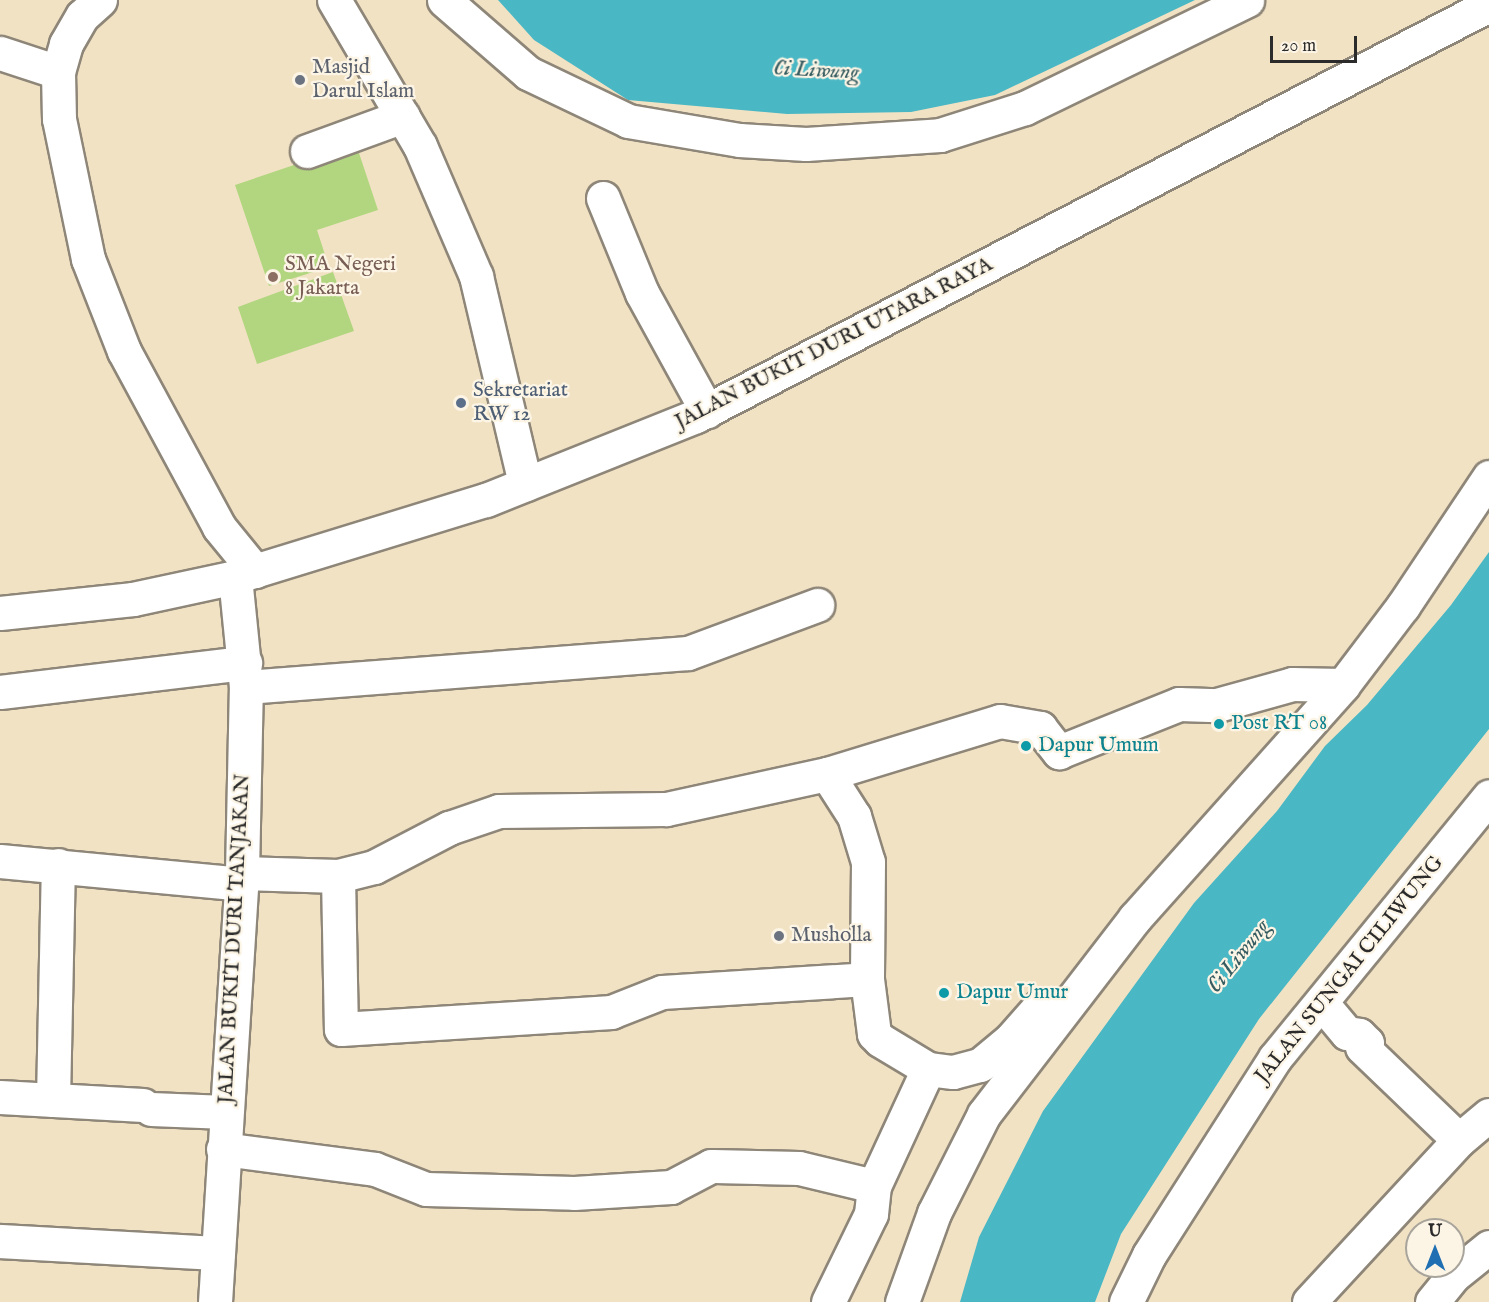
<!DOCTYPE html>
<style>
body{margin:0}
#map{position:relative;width:1489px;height:1302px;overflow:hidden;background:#f2e2c4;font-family:"IM FELL English",serif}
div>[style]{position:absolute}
.green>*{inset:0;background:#b1d67f}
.water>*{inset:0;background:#49b7c4}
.roads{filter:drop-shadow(2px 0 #8e8678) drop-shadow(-2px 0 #8e8678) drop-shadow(0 2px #8e8678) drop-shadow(0 -2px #8e8678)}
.minor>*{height:33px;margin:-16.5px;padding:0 16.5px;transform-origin:16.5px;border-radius:16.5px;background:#fff}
.dots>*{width:16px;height:16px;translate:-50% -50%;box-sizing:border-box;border:3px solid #fcf5e5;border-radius:50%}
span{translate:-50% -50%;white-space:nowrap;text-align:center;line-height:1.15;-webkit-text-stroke:4.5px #fcf5e5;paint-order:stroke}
.worship-label{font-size:21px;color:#5b616d}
.left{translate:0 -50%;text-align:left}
.education-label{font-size:21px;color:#785e54}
.street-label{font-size:21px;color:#2b2b2b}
.service-label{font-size:21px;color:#4e5e75}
.culture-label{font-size:21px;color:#0d838f}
.water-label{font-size:22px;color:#365c61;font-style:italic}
.north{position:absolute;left:1405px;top:1218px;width:60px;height:60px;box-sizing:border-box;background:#fcf5e5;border:2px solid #a8a49b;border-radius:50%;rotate:0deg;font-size:16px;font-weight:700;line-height:24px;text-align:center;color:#2b2b2b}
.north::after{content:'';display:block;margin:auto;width:21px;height:27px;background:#1f6fb2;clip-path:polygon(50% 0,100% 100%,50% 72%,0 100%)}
.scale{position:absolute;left:1270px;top:36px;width:87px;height:27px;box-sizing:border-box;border:3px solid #2b2b2b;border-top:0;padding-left:8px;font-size:18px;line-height:21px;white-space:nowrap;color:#2b2b2b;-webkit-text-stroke:4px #fcf5e5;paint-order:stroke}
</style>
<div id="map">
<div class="green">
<div style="clip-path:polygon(356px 144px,378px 210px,317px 230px,329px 267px,269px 286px,235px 185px)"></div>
<div style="clip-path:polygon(333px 272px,354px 331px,257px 364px,238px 307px)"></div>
</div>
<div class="water">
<div style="clip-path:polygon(498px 0,1195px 0,995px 95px,911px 112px,787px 114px,628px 100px,534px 40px)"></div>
<div style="clip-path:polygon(1489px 552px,1489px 729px,1259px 1019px,1121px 1234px,1095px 1302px,960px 1302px,979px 1237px,1043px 1111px,1194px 903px,1277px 811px,1325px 746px,1367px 705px,1451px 605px)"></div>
</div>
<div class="roads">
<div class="minor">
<div style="left:100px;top:0;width:24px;rotate:138deg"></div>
<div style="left:82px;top:16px;width:32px;rotate:120deg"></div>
<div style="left:66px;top:44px;width:29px;rotate:106deg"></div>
<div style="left:58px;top:72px;width:47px;rotate:88.8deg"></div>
<div style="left:59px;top:119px;width:143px;rotate:78.3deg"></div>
<div style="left:88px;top:259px;width:99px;rotate:68.6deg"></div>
<div style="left:124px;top:351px;width:200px;rotate:61.6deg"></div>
<div style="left:219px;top:527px;width:57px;rotate:50.7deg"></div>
<div style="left:334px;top:0;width:169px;rotate:59.5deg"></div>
<div style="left:420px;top:146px;width:142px;rotate:66.7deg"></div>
<div style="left:476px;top:276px;width:214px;rotate:76.7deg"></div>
<div style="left:444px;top:0;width:111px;rotate:41deg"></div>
<div style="left:528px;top:73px;width:111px;rotate:25.6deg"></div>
<div style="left:628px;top:121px;width:113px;rotate:9.7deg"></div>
<div style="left:739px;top:140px;width:67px;rotate:3.4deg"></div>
<div style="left:806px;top:144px;width:134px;rotate:-3.8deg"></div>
<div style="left:940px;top:135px;width:89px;rotate:-17.6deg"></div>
<div style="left:1025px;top:108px;width:247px;rotate:-25.9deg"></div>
<div style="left:0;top:53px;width:61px;rotate:18.1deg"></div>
<div style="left:307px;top:151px;width:102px;rotate:-20deg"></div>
<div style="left:603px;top:198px;width:103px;rotate:67.7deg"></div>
<div style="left:642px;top:293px;width:135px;rotate:61.2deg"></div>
<div style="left:0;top:613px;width:134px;rotate:-6deg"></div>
<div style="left:133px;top:599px;width:104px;rotate:-12.2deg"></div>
<div style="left:235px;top:577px;width:263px;rotate:-17.1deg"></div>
<div style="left:486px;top:500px;width:226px;rotate:-21.8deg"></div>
<div style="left:696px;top:416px;width:893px;rotate:-27.4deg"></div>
<div style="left:246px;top:687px;width:443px;rotate:-4.4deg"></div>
<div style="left:688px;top:653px;width:138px;rotate:-20.4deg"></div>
<div style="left:0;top:692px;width:247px;rotate:-6.8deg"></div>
<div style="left:827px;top:774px;width:50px;rotate:57.3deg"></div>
<div style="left:854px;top:816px;width:48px;rotate:73.1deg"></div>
<div style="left:868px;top:862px;width:117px;rotate:90.5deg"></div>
<div style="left:867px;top:979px;width:55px;rotate:82.7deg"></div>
<div style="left:874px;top:1034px;width:8px;rotate:45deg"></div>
<div style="left:880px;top:1040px;width:56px;rotate:31.1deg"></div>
<div style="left:928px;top:1069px;width:25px;rotate:7deg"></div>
<div style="left:953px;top:1072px;width:28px;rotate:-15deg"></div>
<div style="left:980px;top:1065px;width:40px;rotate:-40deg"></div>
<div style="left:1011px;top:1039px;width:45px;rotate:-48.6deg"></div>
<div style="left:0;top:861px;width:243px;rotate:5.4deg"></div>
<div style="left:242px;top:873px;width:96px;rotate:1.8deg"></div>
<div style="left:338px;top:876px;width:37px;rotate:-14deg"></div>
<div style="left:374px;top:867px;width:85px;rotate:-27.5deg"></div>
<div style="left:449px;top:828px;width:53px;rotate:-18.8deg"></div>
<div style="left:499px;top:811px;width:167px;rotate:-0.7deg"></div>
<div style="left:666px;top:809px;width:165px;rotate:-12.3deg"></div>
<div style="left:827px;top:774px;width:181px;rotate:-17deg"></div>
<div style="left:1000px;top:721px;width:41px;rotate:9.9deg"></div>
<div style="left:1040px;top:728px;width:31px;rotate:52deg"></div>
<div style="left:1059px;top:752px;width:129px;rotate:-21.8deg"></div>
<div style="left:1179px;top:704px;width:38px;rotate:2deg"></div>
<div style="left:1217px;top:705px;width:78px;rotate:-15.6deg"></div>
<div style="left:1292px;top:684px;width:51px;rotate:1.1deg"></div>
<div style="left:338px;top:876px;width:153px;rotate:88.9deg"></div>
<div style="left:341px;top:1029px;width:271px;rotate:-3.6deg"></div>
<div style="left:611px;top:1012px;width:55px;rotate:-21.4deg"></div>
<div style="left:662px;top:992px;width:205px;rotate:-3.6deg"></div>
<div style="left:1325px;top:1007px;width:34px;rotate:50deg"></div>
<div style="left:1347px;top:1033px;width:12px;rotate:9deg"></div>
<div style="left:1359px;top:1035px;width:11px;rotate:45deg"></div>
<div style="left:1367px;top:1043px;width:6px;rotate:141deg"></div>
<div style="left:1362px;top:1047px;width:134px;rotate:43.8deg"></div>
<div style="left:0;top:1097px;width:143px;rotate:3.2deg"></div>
<div style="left:53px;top:1100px;width:235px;rotate:-88.8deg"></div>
<div style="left:151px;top:1109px;width:75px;rotate:2.3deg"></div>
<div style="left:223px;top:1149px;width:153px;rotate:7.5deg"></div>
<div style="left:375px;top:1169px;width:55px;rotate:21.4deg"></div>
<div style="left:426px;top:1189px;width:148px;rotate:1.5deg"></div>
<div style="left:574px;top:1193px;width:97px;rotate:-3.5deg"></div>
<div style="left:671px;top:1187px;width:45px;rotate:-27.7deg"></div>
<div style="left:711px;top:1166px;width:88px;rotate:1.3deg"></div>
<div style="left:799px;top:1168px;width:77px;rotate:13.5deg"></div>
<div style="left:0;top:1241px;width:218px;rotate:3.2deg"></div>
<div style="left:215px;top:1302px;width:430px;rotate:-86.4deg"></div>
<div style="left:242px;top:873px;width:186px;rotate:-88.8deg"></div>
<div style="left:246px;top:687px;width:111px;rotate:-95.7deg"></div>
<div style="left:828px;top:1302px;width:98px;rotate:-64deg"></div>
<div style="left:871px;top:1214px;width:28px;rotate:-84deg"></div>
<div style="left:874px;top:1186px;width:129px;rotate:-65.2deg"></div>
<div style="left:902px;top:1302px;width:95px;rotate:-70.2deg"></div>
<div style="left:934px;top:1213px;width:111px;rotate:-63.2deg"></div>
<div style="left:984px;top:1114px;width:247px;rotate:-52.4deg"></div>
<div style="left:1135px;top:918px;width:312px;rotate:-48.2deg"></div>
<div style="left:1343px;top:685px;width:99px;rotate:-52.8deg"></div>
<div style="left:1403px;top:606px;width:155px;rotate:-56.3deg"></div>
<div style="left:1126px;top:1302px;width:52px;rotate:-63.9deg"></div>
<div style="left:1149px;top:1255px;width:234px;rotate:-57.4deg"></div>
<div style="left:1275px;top:1058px;width:338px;rotate:-50.7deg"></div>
<div style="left:1309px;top:1302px;width:221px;rotate:-47.2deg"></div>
<div style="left:1459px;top:1140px;width:39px;rotate:-40deg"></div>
<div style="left:1432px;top:1302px;width:33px;rotate:-51deg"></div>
<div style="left:1453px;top:1276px;width:46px;rotate:-38.9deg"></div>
</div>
</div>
<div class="dots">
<div style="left:300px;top:80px;background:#6b7280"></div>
<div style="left:273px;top:277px;background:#8d6e63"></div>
<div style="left:461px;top:403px;background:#5c6f8a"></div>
<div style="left:1219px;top:724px;background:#0f9aa8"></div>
<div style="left:1026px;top:746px;background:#0f9aa8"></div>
<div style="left:779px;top:936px;background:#6b7280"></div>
<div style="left:944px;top:993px;background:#0f9aa8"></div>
</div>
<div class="worship-label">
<span class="left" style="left:312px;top:80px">Masjid<br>Darul Islam</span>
<span class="left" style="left:791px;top:936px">Musholla</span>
</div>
<div class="education-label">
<span class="left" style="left:285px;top:277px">SMA Negeri<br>8 Jakarta</span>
</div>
<div class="street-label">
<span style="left:834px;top:344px;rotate:-27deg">JALAN BUKIT DURI UTARA RAYA</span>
<span style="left:235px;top:939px;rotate:-87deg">JALAN BUKIT DURI TANJAKAN</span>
<span style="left:1350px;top:970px;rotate:-51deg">JALAN SUNGAI CILIWUNG</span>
</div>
<div class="service-label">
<span class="left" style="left:473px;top:403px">Sekretariat<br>RW 12</span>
</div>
<div class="culture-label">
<span class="left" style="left:1231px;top:724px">Post RT 08</span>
<span class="left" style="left:1038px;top:746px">Dapur Umum</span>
<span class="left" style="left:956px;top:993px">Dapur Umur</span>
</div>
<div class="water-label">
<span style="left:816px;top:71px;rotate:3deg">Ci Liwung</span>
<span style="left:1239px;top:957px;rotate:-52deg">Ci Liwung</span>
</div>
<div class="north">U</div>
<div class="scale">20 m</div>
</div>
